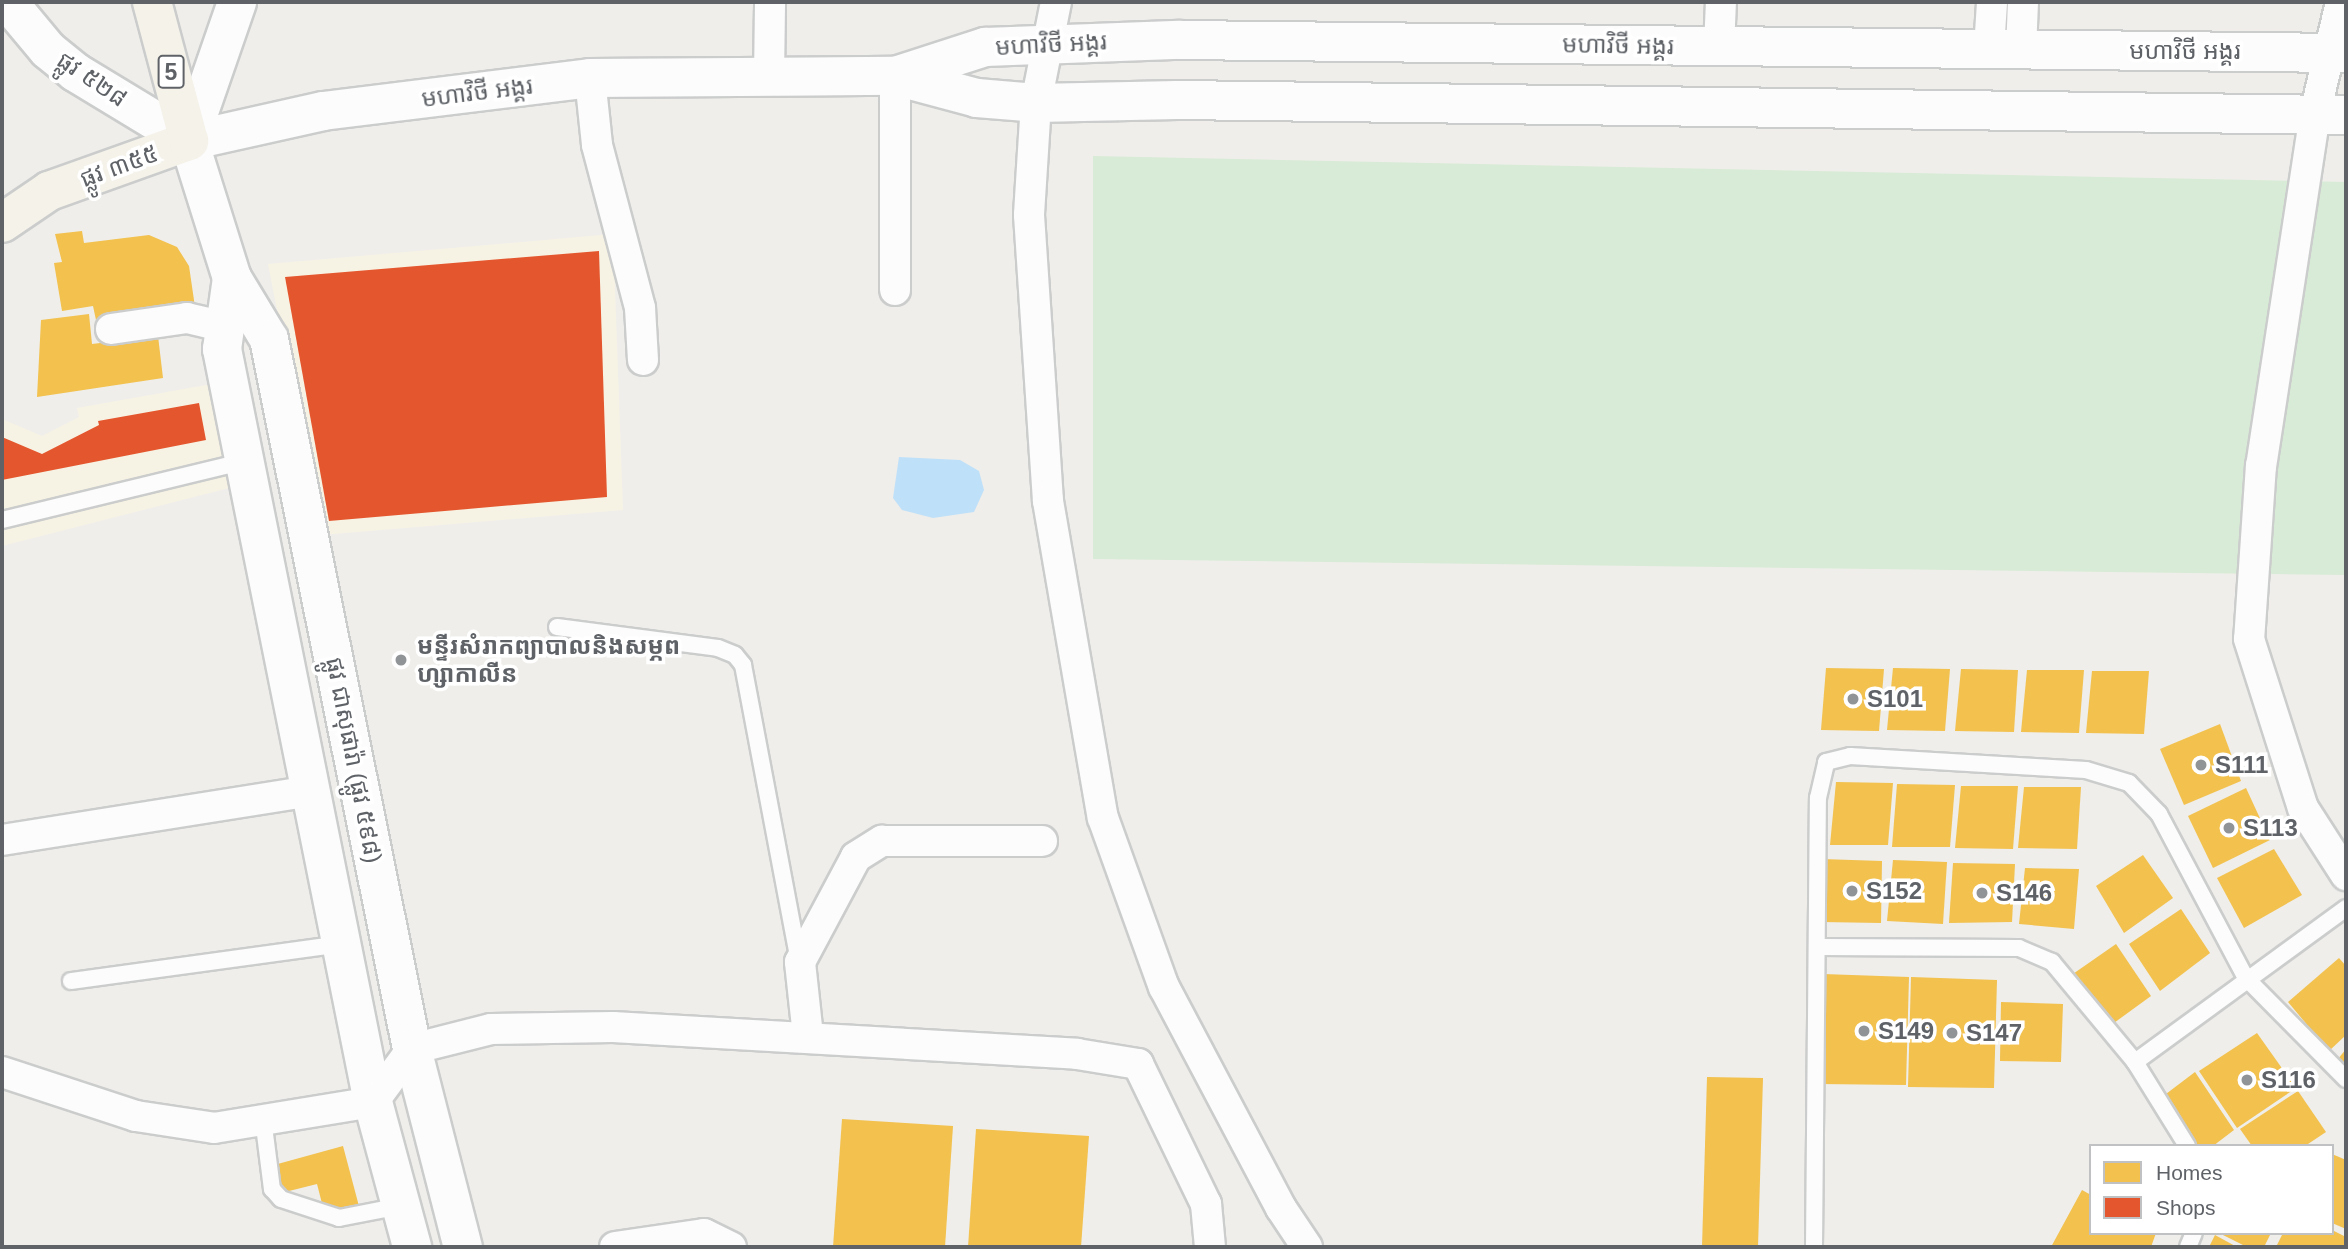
<!DOCTYPE html>
<meta charset="utf-8">
<style>
body{margin:0}
#map{position:relative;width:2348px;height:1249px;overflow:hidden;background:#efeeea;font-family:Helvetica,"Noto Sans Khmer",sans-serif}
div>[style]{position:absolute}
.commercial>*{inset:0;background:#f7f3e4}
.green>*{inset:0;background:#d8ebd6}
.water>*{inset:0;background:#bfe0f9}
.homes>*{inset:0;background:#f2c14e}
.shops>*{inset:0;background:#e4572e}
.roads{filter:drop-shadow(2px 0 #cbcccc) drop-shadow(-2px 0 #cbcccc) drop-shadow(0 2px #cbcccc) drop-shadow(0 -2px #cbcccc)}
.lane>*{height:16px;margin:-8px;padding:0 8px;transform-origin:8px;border-radius:8px;background:#fdfcfc}
.street>*{height:30px;margin:-15px;padding:0 15px;transform-origin:15px;border-radius:15px;background:#fdfcfc}
.secondary>*{height:38px;margin:-19px;padding:0 19px;transform-origin:19px;border-radius:19px;background:#fdfcfc}
.primary>*{height:38px;margin:-19px;padding:0 19px;transform-origin:19px;border-radius:19px;background:#f4f2e9}
.dots>*{width:19px;height:19px;translate:-50% -50%;box-sizing:border-box;border:4px solid #fff;border-radius:50%}
span{translate:-50% -50%;white-space:nowrap;text-align:center;line-height:1.15;-webkit-text-stroke:7px #fff;paint-order:stroke}
.shield-label span{padding:2px 5px;background:#fff;border:2px solid;border-radius:5px;-webkit-text-stroke-width:0}
.shield-label{font-size:23px;color:#5f6368;font-weight:700}
.street-label{font-size:24px;color:#5f6368}
.poi-label{font-size:24px;color:#5f6368;font-weight:700}
.left{translate:0 -50%;text-align:left}
.frame{position:absolute;inset:0;border:4px solid #5f6368;pointer-events:none}
.legend{position:absolute;left:2089px;top:1144px;width:245px;height:91px;box-sizing:border-box;background:#fff;border:2px solid #bfc1c3;margin:0;padding:9px 12px;list-style:none;font-size:21px;color:#5f6368}
.legend li{display:flex;align-items:center;gap:14px;height:35px}
.legend b{width:35px;border:2px solid #bfc1c3}
</style>
<div id="map">
<div class="commercial">
<div style="clip-path:polygon(613px 234px,623px 510px,321px 535px,268px 264px)"></div>
<div style="clip-path:polygon(212px 384px,229px 488px,2px 546px,2px 419px,42px 436px,79px 417px,77px 408px)"></div>
</div>
<div class="green">
<div style="clip-path:polygon(1093px 156px,2346px 182px,2346px 575px,1093px 559px)"></div>
</div>
<div class="water">
<div style="clip-path:polygon(899px 457px,960px 460px,979px 471px,984px 490px,974px 512px,933px 518px,902px 510px,893px 498px)"></div>
</div>
<div class="homes">
<div style="clip-path:polygon(82px 231px,84px 243px,149px 235px,177px 247px,189px 266px,195px 307px,96px 320px,93px 306px,62px 311px,54px 263px,62px 262px,55px 234px)"></div>
<div style="clip-path:polygon(89px 314px,92px 344px,158px 336px,163px 378px,37px 397px,41px 320px)"></div>
<div style="clip-path:polygon(1826px 668px,1884px 669px,1879px 731px,1821px 730px)"></div>
<div style="clip-path:polygon(1893px 668px,1950px 669px,1945px 731px,1887px 730px)"></div>
<div style="clip-path:polygon(1961px 669px,2018px 670px,2014px 732px,1955px 731px)"></div>
<div style="clip-path:polygon(2027px 670px,2084px 670px,2079px 733px,2021px 732px)"></div>
<div style="clip-path:polygon(2092px 671px,2149px 671px,2144px 734px,2086px 733px)"></div>
<div style="clip-path:polygon(2220px 724px,2241px 781px,2184px 805px,2160px 749px)"></div>
<div style="clip-path:polygon(1836px 782px,1893px 783px,1888px 845px,1830px 845px)"></div>
<div style="clip-path:polygon(1897px 784px,1955px 785px,1950px 847px,1892px 847px)"></div>
<div style="clip-path:polygon(1961px 786px,2018px 786px,2013px 849px,1955px 848px)"></div>
<div style="clip-path:polygon(2024px 787px,2081px 787px,2077px 849px,2018px 848px)"></div>
<div style="clip-path:polygon(2246px 788px,2270px 840px,2213px 868px,2188px 816px)"></div>
<div style="clip-path:polygon(2274px 849px,2302px 895px,2244px 928px,2217px 878px)"></div>
<div style="clip-path:polygon(2143px 855px,2173px 898px,2124px 933px,2096px 886px)"></div>
<div style="clip-path:polygon(1822px 859px,1882px 861px,1881px 923px,1822px 922px)"></div>
<div style="clip-path:polygon(1893px 860px,1947px 862px,1943px 924px,1887px 921px)"></div>
<div style="clip-path:polygon(1953px 863px,2015px 864px,2012px 922px,1949px 923px)"></div>
<div style="clip-path:polygon(2025px 868px,2079px 869px,2074px 929px,2019px 924px)"></div>
<div style="clip-path:polygon(2181px 909px,2210px 953px,2160px 991px,2129px 944px)"></div>
<div style="clip-path:polygon(2116px 944px,2151px 996px,2107px 1028px,2070px 976px)"></div>
<div style="clip-path:polygon(2339px 958px,2346px 966px,2346px 1035px,2329px 1051px,2288px 1002px)"></div>
<div style="clip-path:polygon(1823px 974px,1909px 977px,1906px 1085px,1820px 1084px)"></div>
<div style="clip-path:polygon(1911px 977px,1997px 980px,1994px 1088px,1908px 1087px)"></div>
<div style="clip-path:polygon(2001px 1002px,2063px 1004px,2061px 1062px,2000px 1061px)"></div>
<div style="clip-path:polygon(2257px 1033px,2296px 1088px,2237px 1128px,2199px 1071px)"></div>
<div style="clip-path:polygon(2346px 1049px,2346px 1066px,2338px 1059px)"></div>
<div style="clip-path:polygon(2195px 1072px,2234px 1130px,2213px 1146px,2194px 1146px,2162px 1097px)"></div>
<div style="clip-path:polygon(1707px 1077px,1763px 1078px,1758px 1247px,1702px 1247px)"></div>
<div style="clip-path:polygon(2298px 1091px,2326px 1132px,2305px 1146px,2252px 1146px,2240px 1129px)"></div>
<div style="clip-path:polygon(842px 1119px,953px 1126px,945px 1247px,833px 1247px)"></div>
<div style="clip-path:polygon(976px 1129px,1089px 1136px,1081px 1247px,968px 1247px)"></div>
<div style="clip-path:polygon(343px 1146px,360px 1210px,326px 1219px,317px 1184px,281px 1193px,274px 1165px)"></div>
<div style="clip-path:polygon(2332px 1154px,2346px 1160px,2346px 1229px,2332px 1223px)"></div>
<div style="clip-path:polygon(2082px 1190px,2091px 1195px,2091px 1233px,2156px 1233px,2151px 1247px,2051px 1247px)"></div>
<div style="clip-path:polygon(2332px 1230px,2346px 1237px,2346px 1247px,2276px 1247px,2283px 1233px)"></div>
<div style="clip-path:polygon(2219px 1233px,2271px 1233px,2264px 1247px,2247px 1247px)"></div>
<div style="clip-path:polygon(2215px 1235px,2237px 1247px,2209px 1247px)"></div>
</div>
<div class="shops">
<div style="clip-path:polygon(599px 251px,607px 497px,329px 521px,285px 277px)"></div>
<div style="clip-path:polygon(199px 403px,206px 440px,2px 480px,2px 437px,42px 454px,99px 425px,98px 421px)"></div>
</div>
<div class="roads">
<div class="lane">
<div style="left:2px;top:520px;width:250px;rotate:-13.6deg"></div>
<div style="left:557px;top:627px;width:162px;rotate:7.4deg"></div>
<div style="left:718px;top:648px;width:18px;rotate:22deg"></div>
<div style="left:735px;top:655px;width:13px;rotate:51deg"></div>
<div style="left:743px;top:665px;width:300px;rotate:79.3deg"></div>
<div style="left:1818px;top:947px;width:201px;rotate:0.3deg"></div>
<div style="left:2019px;top:948px;width:36px;rotate:23deg"></div>
<div style="left:2052px;top:962px;width:130px;rotate:50.3deg"></div>
<div style="left:2135px;top:1062px;width:99px;rotate:58.2deg"></div>
<div style="left:71px;top:981px;width:274px;rotate:-7.8deg"></div>
<div style="left:2135px;top:1062px;width:261px;rotate:-36.1deg"></div>
<div style="left:263px;top:1118px;width:72px;rotate:82.8deg"></div>
<div style="left:272px;top:1189px;width:13px;rotate:48deg"></div>
<div style="left:281px;top:1199px;width:61px;rotate:18.1deg"></div>
<div style="left:339px;top:1218px;width:62px;rotate:-11.1deg"></div>
<div style="left:1814px;top:1247px;width:449px;rotate:-89.5deg"></div>
<div style="left:1818px;top:798px;width:37px;rotate:-77deg"></div>
<div style="left:1826px;top:762px;width:25px;rotate:-14deg"></div>
<div style="left:1850px;top:756px;width:236px;rotate:3.4deg"></div>
<div style="left:2086px;top:770px;width:45px;rotate:16.8deg"></div>
<div style="left:2129px;top:783px;width:43px;rotate:45.9deg"></div>
<div style="left:2159px;top:814px;width:186px;rotate:62.1deg"></div>
<div style="left:2246px;top:978px;width:142px;rotate:45.3deg"></div>
<div style="left:2188px;top:1247px;width:15px;rotate:-67deg"></div>
</div>
<div class="street">
<div style="left:1056px;top:2px;width:103px;rotate:101.2deg"></div>
<div style="left:1036px;top:103px;width:112px;rotate:93.6deg"></div>
<div style="left:1029px;top:215px;width:287px;rotate:86.2deg"></div>
<div style="left:1048px;top:501px;width:322px;rotate:80.2deg"></div>
<div style="left:1103px;top:818px;width:180px;rotate:70.2deg"></div>
<div style="left:1164px;top:987px;width:250px;rotate:62.1deg"></div>
<div style="left:1281px;top:1208px;width:47px;rotate:56.3deg"></div>
<div style="left:2341px;top:2px;width:115px;rotate:103.1deg"></div>
<div style="left:2315px;top:114px;width:355px;rotate:98.7deg"></div>
<div style="left:2261px;top:465px;width:174px;rotate:93.9deg"></div>
<div style="left:2249px;top:639px;width:177px;rotate:72.3deg"></div>
<div style="left:2303px;top:808px;width:80px;rotate:57.3deg"></div>
<div style="left:1719px;top:47px;width:45px;rotate:-87.5deg"></div>
<div style="left:1989px;top:49px;width:47px;rotate:-86.3deg"></div>
<div style="left:2021px;top:50px;width:48px;rotate:-87.6deg"></div>
<div style="left:895px;top:76px;width:214px;rotate:90deg"></div>
<div style="left:769px;top:77px;width:75px;rotate:-89.2deg"></div>
<div style="left:590px;top:78px;width:67px;rotate:84deg"></div>
<div style="left:597px;top:145px;width:169px;rotate:75.2deg"></div>
<div style="left:640px;top:308px;width:52px;rotate:86.7deg"></div>
<div style="left:111px;top:329px;width:77px;rotate:-8.2deg"></div>
<div style="left:187px;top:318px;width:39px;rotate:13deg"></div>
<div style="left:2px;top:840px;width:313px;rotate:-9deg"></div>
<div style="left:808px;top:1036px;width:74px;rotate:-96.2deg"></div>
<div style="left:800px;top:962px;width:119px;rotate:-61.9deg"></div>
<div style="left:856px;top:857px;width:31px;rotate:-32deg"></div>
<div style="left:882px;top:841px;width:160px"></div>
<div style="left:2px;top:1072px;width:141px;rotate:18.2deg"></div>
<div style="left:136px;top:1116px;width:79px;rotate:8.7deg"></div>
<div style="left:214px;top:1128px;width:161px;rotate:-9.3deg"></div>
<div style="left:373px;top:1102px;width:66px;rotate:-53.7deg"></div>
<div style="left:412px;top:1049px;width:81px;rotate:-14.2deg"></div>
<div style="left:491px;top:1029px;width:122px;rotate:-0.9deg"></div>
<div style="left:613px;top:1027px;width:465px;rotate:3.3deg"></div>
<div style="left:1077px;top:1054px;width:62px;rotate:9.3deg"></div>
<div style="left:1138px;top:1064px;width:156px;rotate:64.1deg"></div>
<div style="left:1206px;top:1204px;width:43px;rotate:84.7deg"></div>
<div style="left:615px;top:1247px;width:90px;rotate:-8.3deg"></div>
<div style="left:704px;top:1234px;width:30px;rotate:26deg"></div>
</div>
<div class="secondary">
<div style="left:8px;top:2px;width:62px;rotate:50.2deg"></div>
<div style="left:48px;top:50px;width:35px;rotate:39deg"></div>
<div style="left:75px;top:72px;width:133px;rotate:31.2deg"></div>
<div style="left:895px;top:76px;width:95px;rotate:-17.9deg"></div>
<div style="left:985px;top:47px;width:195px;rotate:-2.1deg"></div>
<div style="left:1180px;top:40px;width:1166px;rotate:0.64deg"></div>
<div style="left:189px;top:141px;width:137px;rotate:-12.6deg"></div>
<div style="left:323px;top:111px;width:269px;rotate:-7deg"></div>
<div style="left:590px;top:78px;width:305px;rotate:-0.4deg"></div>
<div style="left:895px;top:76px;width:85px;rotate:15deg"></div>
<div style="left:977px;top:98px;width:59px;rotate:4.8deg"></div>
<div style="left:1036px;top:103px;width:141px;rotate:-1.2deg"></div>
<div style="left:1177px;top:100px;width:1169px;rotate:0.74deg"></div>
<div style="left:189px;top:141px;width:144px;rotate:72.6deg"></div>
<div style="left:232px;top:278px;width:71px;rotate:58.8deg"></div>
<div style="left:269px;top:339px;width:724px;rotate:78.61deg"></div>
<div style="left:412px;top:1049px;width:204px;rotate:75.6deg"></div>
<div style="left:189px;top:141px;width:147px;rotate:-70.9deg"></div>
<div style="left:232px;top:278px;width:72px;rotate:98deg"></div>
<div style="left:222px;top:349px;width:768px;rotate:78.66deg"></div>
<div style="left:373px;top:1102px;width:150px;rotate:74.9deg"></div>
</div>
<div class="primary">
<div style="left:2px;top:223px;width:57px;rotate:-34.2deg"></div>
<div style="left:49px;top:191px;width:149px;rotate:-19.7deg"></div>
<div style="left:189px;top:141px;width:144px;rotate:-104.9deg"></div>
</div>
</div>
<div class="dots">
<div style="left:401px;top:660px;background:#919496"></div>
<div style="left:1853px;top:699px;background:#919496"></div>
<div style="left:2201px;top:765px;background:#919496"></div>
<div style="left:2229px;top:828px;background:#919496"></div>
<div style="left:1852px;top:891px;background:#919496"></div>
<div style="left:1982px;top:893px;background:#919496"></div>
<div style="left:1864px;top:1031px;background:#919496"></div>
<div style="left:1952px;top:1033px;background:#919496"></div>
<div style="left:2247px;top:1080px;background:#919496"></div>
</div>
<div class="shield-label">
<span style="left:171px;top:72px">5</span>
</div>
<div class="street-label">
<span style="left:1051px;top:44px;rotate:-3deg">មហាវិថី អង្គរ</span>
<span style="left:1618px;top:45px;rotate:1deg">មហាវិថី អង្គរ</span>
<span style="left:2185px;top:51px">មហាវិថី អង្គរ</span>
<span style="left:92px;top:79px;rotate:34deg">ផ្លូវ ៥២៨</span>
<span style="left:477px;top:92px;rotate:-7deg">មហាវិថី អង្គរ</span>
<span style="left:119px;top:166px;rotate:-20deg">ផ្លូវ ៣៥៥</span>
<span style="left:354px;top:760px;rotate:79deg">ផ្លូវ ជាសុផារ៉ា (ផ្លូវ ៥៩៨)</span>
</div>
<div class="poi-label">
<span class="left" style="left:417px;top:660px">មន្ទីរសំរាកព្យាបាលនិងសម្ភព<br>ហ្សាកាលីន</span>
<span class="left" style="left:1867px;top:699px">S101</span>
<span class="left" style="left:2215px;top:765px">S111</span>
<span class="left" style="left:2243px;top:828px">S113</span>
<span class="left" style="left:1866px;top:891px">S152</span>
<span class="left" style="left:1996px;top:893px">S146</span>
<span class="left" style="left:1878px;top:1031px">S149</span>
<span class="left" style="left:1966px;top:1033px">S147</span>
<span class="left" style="left:2261px;top:1080px">S116</span>
</div>
<div class="frame"></div>
<ul class="legend">
<li><b style="height:19px;background:#f2c14e"></b>Homes</li>
<li><b style="height:19px;background:#e4572e"></b>Shops</li>
</ul>
</div>
